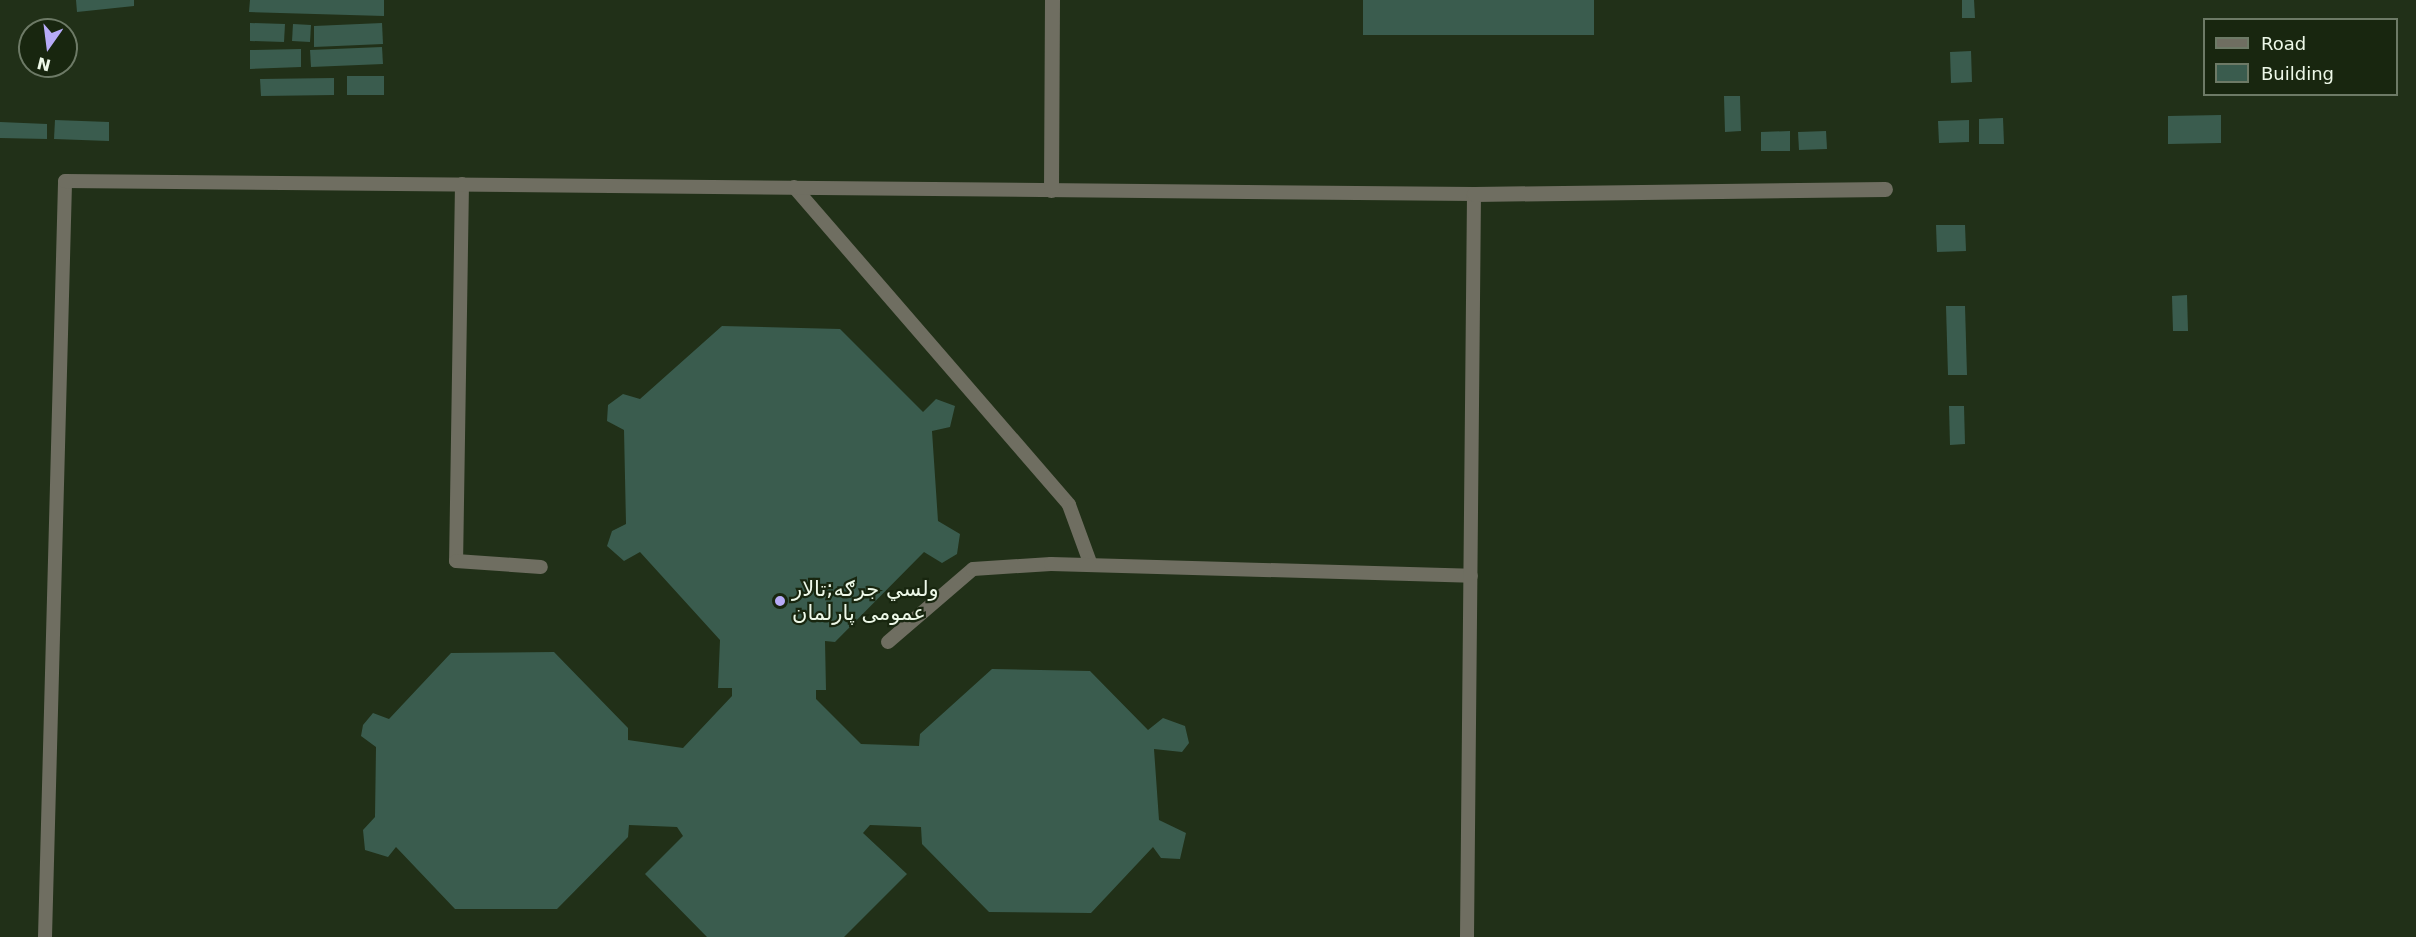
<!DOCTYPE html>
<meta charset="utf-8">
<style>
body{margin:0}
#map{position:relative;width:2416px;height:937px;overflow:hidden;background:#213018;font-family:"DejaVu Sans","Noto Sans Arabic",sans-serif}
div>[style]{position:absolute}
.building>*{inset:0;background:#3a5c4e}
.service>*{height:14px;margin:-7px;padding:0 7px;transform-origin:7px;border-radius:7px;background:#6f6e61}
.minor>*{height:15px;margin:-7.5px;padding:0 7.5px;transform-origin:7.5px;border-radius:7.5px;background:#6f6e61}
.dots>*{width:16px;height:16px;translate:-50% -50%;box-sizing:border-box;border:3px solid #18260f;border-radius:50%}
span{translate:-50% -50%;white-space:nowrap;text-align:center;line-height:1.15;-webkit-text-stroke:4.5px #18260f;paint-order:stroke}
.poi-label{font-size:21px;color:#edf8e8}
.left{translate:0 -50%;text-align:left}
.legend{position:absolute;left:2203px;top:18px;width:195px;height:78px;box-sizing:border-box;background:#18260f;border:2px solid #6d7a66;margin:0;padding:8px 10px;list-style:none;font-size:18px;color:#edf8e8}
.legend li{display:flex;align-items:center;gap:12px;height:30px}
.legend b{width:30px;border:2px solid #6d7a66}
.north{position:absolute;left:18px;top:18px;width:60px;height:60px;box-sizing:border-box;background:#18260f;border:2px solid #6d7a66;border-radius:50%;rotate:194deg;font-size:16px;font-weight:700;line-height:24px;text-align:center;color:#edf8e8}
.north::after{content:'';display:block;margin:auto;width:21px;height:27px;background:#b7abf8;clip-path:polygon(50% 0,100% 100%,50% 72%,0 100%)}
</style>
<div id="map">
<div class="building">
<div style="clip-path:polygon(76px 0,134px 0,134px 6px,77px 12px)"></div>
<div style="clip-path:polygon(250px 0,384px 0,384px 16px,249px 12px)"></div>
<div style="clip-path:polygon(1363px 0,1594px 0,1594px 35px,1363px 35px)"></div>
<div style="clip-path:polygon(1962px 0,1974px 0,1975px 18px,1962px 18px)"></div>
<div style="clip-path:polygon(250px 23px,285px 24px,284px 42px,250px 41px)"></div>
<div style="clip-path:polygon(382px 23px,383px 44px,314px 47px,314px 26px)"></div>
<div style="clip-path:polygon(293px 24px,311px 25px,310px 42px,292px 41px)"></div>
<div style="clip-path:polygon(382px 47px,383px 64px,311px 67px,310px 50px)"></div>
<div style="clip-path:polygon(301px 49px,301px 67px,250px 69px,250px 50px)"></div>
<div style="clip-path:polygon(1971px 51px,1972px 82px,1951px 83px,1950px 52px)"></div>
<div style="clip-path:polygon(347px 76px,384px 76px,384px 95px,347px 95px)"></div>
<div style="clip-path:polygon(334px 78px,334px 95px,261px 96px,260px 79px)"></div>
<div style="clip-path:polygon(1724px 96px,1740px 96px,1741px 131px,1725px 132px)"></div>
<div style="clip-path:polygon(2221px 115px,2221px 143px,2168px 144px,2168px 116px)"></div>
<div style="clip-path:polygon(2003px 118px,2004px 144px,1979px 144px,1979px 119px)"></div>
<div style="clip-path:polygon(55px 120px,109px 122px,109px 141px,54px 139px)"></div>
<div style="clip-path:polygon(1969px 120px,1969px 142px,1939px 143px,1938px 121px)"></div>
<div style="clip-path:polygon(0 122px,47px 124px,47px 139px,0 138px)"></div>
<div style="clip-path:polygon(1790px 131px,1790px 151px,1761px 151px,1761px 132px)"></div>
<div style="clip-path:polygon(1826px 131px,1827px 149px,1799px 150px,1798px 132px)"></div>
<div style="clip-path:polygon(1936px 225px,1965px 225px,1966px 251px,1937px 252px)"></div>
<div style="clip-path:polygon(2187px 295px,2188px 331px,2173px 331px,2172px 296px)"></div>
<div style="clip-path:polygon(1946px 306px,1965px 306px,1967px 375px,1948px 375px)"></div>
<div style="clip-path:polygon(722px 326px,840px 329px,923px 412px,936px 399px,955px 406px,950px 427px,932px 431px,938px 521px,960px 534px,957px 554px,942px 563px,924px 552px,835px 642px,825px 641px,826px 690px,816px 690px,816px 699px,861px 744px,919px 746px,920px 734px,992px 669px,1090px 671px,1148px 730px,1163px 718px,1185px 726px,1189px 743px,1182px 752px,1154px 749px,1159px 820px,1186px 833px,1180px 859px,1161px 858px,1153px 847px,1091px 913px,989px 912px,922px 844px,921px 827px,870px 825px,863px 833px,907px 874px,844px 937px,707px 937px,645px 874px,683px 836px,677px 827px,629px 825px,628px 837px,557px 909px,455px 909px,396px 847px,388px 857px,365px 850px,363px 830px,375px 817px,376px 747px,361px 736px,363px 725px,373px 713px,389px 719px,451px 653px,554px 652px,628px 728px,628px 740px,683px 748px,732px 696px,732px 688px,718px 688px,720px 640px,640px 552px,624px 561px,607px 546px,612px 531px,626px 524px,624px 430px,607px 421px,608px 405px,623px 394px,640px 399px)"></div>
<div style="clip-path:polygon(1949px 406px,1964px 406px,1965px 444px,1950px 445px)"></div>
</div>
<div class="service">
<div style="left:462px;top:184px;width:377px;rotate:90.9deg"></div>
<div style="left:456px;top:561px;width:85px;rotate:4deg"></div>
<div style="left:794px;top:187px;width:420px;rotate:49.1deg"></div>
<div style="left:1069px;top:505px;width:64px;rotate:69.9deg"></div>
<div style="left:888px;top:642px;width:112px;rotate:-40.7deg"></div>
<div style="left:973px;top:569px;width:78px;rotate:-3.7deg"></div>
<div style="left:1051px;top:564px;width:420px;rotate:1.6deg"></div>
<div style="left:45px;top:937px;width:756px;rotate:-88.48deg"></div>
<div style="left:65px;top:181px;width:1409px;rotate:0.53deg"></div>
<div style="left:1474px;top:194px;width:743px;rotate:90.54deg"></div>
</div>
<div class="minor">
<div style="left:1051px;top:190px;width:190px;rotate:-89.7deg"></div>
<div style="left:1474px;top:194px;width:411px;rotate:-0.7deg"></div>
</div>
<div class="dots">
<div style="left:780px;top:601px;background:#b7abf8"></div>
</div>
<div class="poi-label">
<span class="left" style="left:792px;top:601px">ولسي جرګه;تالار<br>عمومی پارلمان</span>
</div>
<ul class="legend">
<li><b style="height:8px;background:#6f6e61"></b>Road</li>
<li><b style="height:16px;background:#3a5c4e"></b>Building</li>
</ul>
<div class="north">N</div>
</div>
